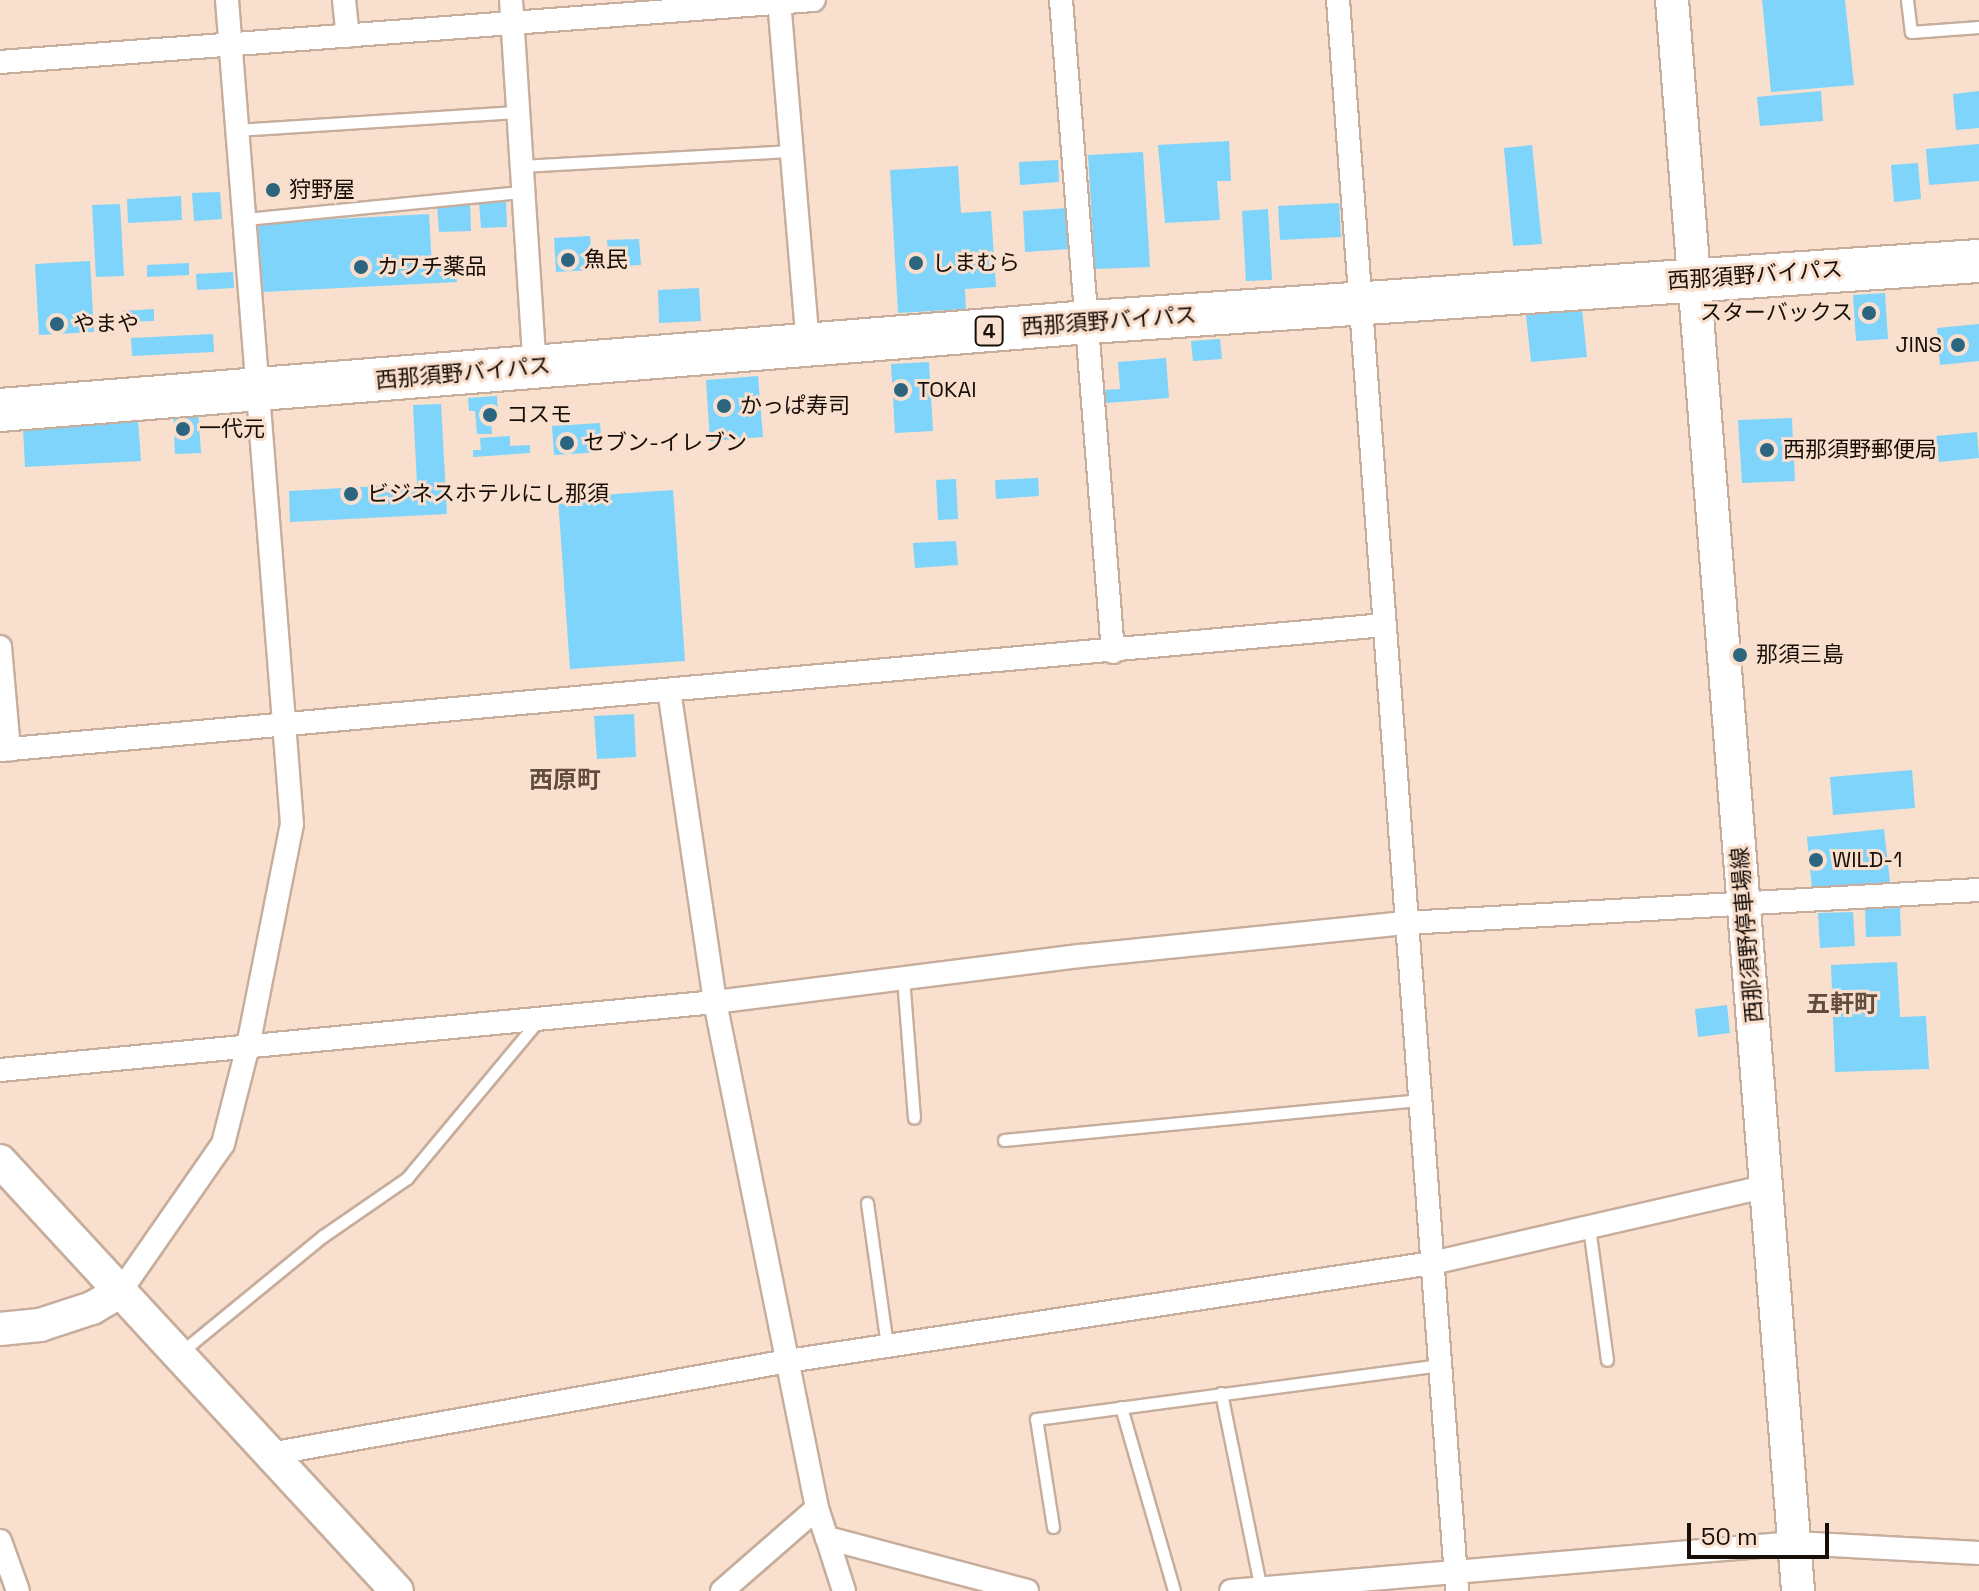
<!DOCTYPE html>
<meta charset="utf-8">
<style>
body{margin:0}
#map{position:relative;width:1979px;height:1591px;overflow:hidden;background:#f9dfcd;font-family:"Space Grotesk","Noto Sans JP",sans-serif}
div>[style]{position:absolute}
.building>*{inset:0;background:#7ed4fb}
.roads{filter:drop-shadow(2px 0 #c6ad9c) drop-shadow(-2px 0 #c6ad9c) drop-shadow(0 2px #c6ad9c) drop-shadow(0 -2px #c6ad9c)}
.lane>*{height:11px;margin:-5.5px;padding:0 5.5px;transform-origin:5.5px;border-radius:5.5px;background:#fff}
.street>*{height:22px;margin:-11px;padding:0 11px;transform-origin:11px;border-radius:11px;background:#fff}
.secondary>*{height:32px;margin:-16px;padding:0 16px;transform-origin:16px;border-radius:16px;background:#fff}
.highway>*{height:42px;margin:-21px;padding:0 21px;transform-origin:21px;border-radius:21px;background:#fff}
.dots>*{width:22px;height:22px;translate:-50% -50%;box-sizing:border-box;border:4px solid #f9dfcd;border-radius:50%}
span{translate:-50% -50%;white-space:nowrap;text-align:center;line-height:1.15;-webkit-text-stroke:6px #f9dfcd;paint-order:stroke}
.shield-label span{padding:2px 6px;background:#f9dfcd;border:2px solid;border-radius:6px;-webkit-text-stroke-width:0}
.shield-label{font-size:20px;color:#170e08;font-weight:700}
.poi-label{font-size:22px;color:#170e08}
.left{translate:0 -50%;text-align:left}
.right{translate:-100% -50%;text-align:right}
.street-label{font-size:22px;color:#170e08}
.neighbourhood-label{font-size:24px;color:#624d3d;font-weight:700}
.scale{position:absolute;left:1687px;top:1523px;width:142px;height:36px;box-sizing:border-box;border:4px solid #170e08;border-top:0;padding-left:10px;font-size:24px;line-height:28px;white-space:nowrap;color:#170e08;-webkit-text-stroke:6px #f9dfcd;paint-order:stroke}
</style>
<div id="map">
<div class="building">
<div style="clip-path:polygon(1762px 0,1845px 0,1854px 85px,1771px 92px)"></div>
<div style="clip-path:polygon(1821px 91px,1823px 121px,1760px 126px,1757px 97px)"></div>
<div style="clip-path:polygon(1979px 91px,1979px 128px,1956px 130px,1953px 94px)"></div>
<div style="clip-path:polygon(1229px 141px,1231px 181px,1217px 181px,1220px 220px,1165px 223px,1158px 145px)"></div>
<div style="clip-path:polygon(1979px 144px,1979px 181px,1929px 185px,1926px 149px)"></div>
<div style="clip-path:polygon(1532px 145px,1542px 244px,1513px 246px,1504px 148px)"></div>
<div style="clip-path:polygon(1143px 152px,1150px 267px,1095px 269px,1088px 155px)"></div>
<div style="clip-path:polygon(1058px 160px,1059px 182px,1020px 185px,1019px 162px)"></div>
<div style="clip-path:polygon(1918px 163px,1921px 199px,1894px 202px,1891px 165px)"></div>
<div style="clip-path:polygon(958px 166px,961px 213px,991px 211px,996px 287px,965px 289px,966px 309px,898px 313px,890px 170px)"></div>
<div style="clip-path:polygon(220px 192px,222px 219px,194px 221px,192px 193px)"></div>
<div style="clip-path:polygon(181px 196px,182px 220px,128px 223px,127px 199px)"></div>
<div style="clip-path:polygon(470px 202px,471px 231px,439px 232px,437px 204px)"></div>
<div style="clip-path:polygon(506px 202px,507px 227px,481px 228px,479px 203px)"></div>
<div style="clip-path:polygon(1339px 203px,1341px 237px,1280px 240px,1278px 206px)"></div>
<div style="clip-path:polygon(120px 204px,124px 276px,96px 277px,92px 205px)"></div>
<div style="clip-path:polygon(1068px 208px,1070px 249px,1025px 252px,1023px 211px)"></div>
<div style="clip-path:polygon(1268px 209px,1272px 280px,1246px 281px,1242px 211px)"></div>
<div style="clip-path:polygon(429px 214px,432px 266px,456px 264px,457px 282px,263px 292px,258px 223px)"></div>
<div style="clip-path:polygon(590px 236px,592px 270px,556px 272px,554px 238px)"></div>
<div style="clip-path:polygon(639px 239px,641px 265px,609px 267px,607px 240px)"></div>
<div style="clip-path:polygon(90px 261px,94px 332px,39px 335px,35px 264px)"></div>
<div style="clip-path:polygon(189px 263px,189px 275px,147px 277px,147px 265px)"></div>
<div style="clip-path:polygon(233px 272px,234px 288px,197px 290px,196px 274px)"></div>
<div style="clip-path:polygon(699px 288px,701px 321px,659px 323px,658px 290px)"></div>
<div style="clip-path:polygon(1885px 293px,1888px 339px,1856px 341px,1853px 295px)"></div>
<div style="clip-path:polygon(154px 309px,154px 321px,124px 322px,123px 311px)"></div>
<div style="clip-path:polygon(1582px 309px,1587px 357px,1531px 362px,1526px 315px)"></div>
<div style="clip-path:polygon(1979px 324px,1979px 361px,1940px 365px,1937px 328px)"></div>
<div style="clip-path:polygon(213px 334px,214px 352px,132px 356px,131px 338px)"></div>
<div style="clip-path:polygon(1220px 339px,1222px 359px,1193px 361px,1191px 341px)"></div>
<div style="clip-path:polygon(1166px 358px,1169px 398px,1106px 403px,1105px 390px,1120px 389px,1118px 362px)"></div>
<div style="clip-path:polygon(929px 362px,933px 431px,895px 433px,891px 364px)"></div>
<div style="clip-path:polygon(758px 376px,763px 437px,710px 441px,706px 380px)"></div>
<div style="clip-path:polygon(497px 396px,498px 411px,491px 411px,492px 434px,477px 434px,475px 411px,469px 411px,468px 398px)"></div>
<div style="clip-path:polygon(441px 404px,447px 514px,290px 522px,289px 491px,417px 484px,413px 405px)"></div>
<div style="clip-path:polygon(198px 409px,201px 453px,175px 454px,173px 410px)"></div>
<div style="clip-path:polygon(1792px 418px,1795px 481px,1742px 483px,1738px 420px)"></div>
<div style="clip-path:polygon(138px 421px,141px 461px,25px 467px,23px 427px)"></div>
<div style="clip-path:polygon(600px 423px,602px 452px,554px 455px,552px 426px)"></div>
<div style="clip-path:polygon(1977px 432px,1979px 458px,1939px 462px,1936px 436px)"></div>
<div style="clip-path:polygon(510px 436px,510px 446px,530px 445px,530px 453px,473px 457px,473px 450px,481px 450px,480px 438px)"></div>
<div style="clip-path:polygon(1038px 478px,1039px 496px,996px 499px,995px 480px)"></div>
<div style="clip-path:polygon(956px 479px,958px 519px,938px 520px,936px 480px)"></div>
<div style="clip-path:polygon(673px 490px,685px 661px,570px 669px,558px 498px)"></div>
<div style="clip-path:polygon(956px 541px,958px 565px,915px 568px,913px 543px)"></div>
<div style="clip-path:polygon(634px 714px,636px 757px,597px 759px,594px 716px)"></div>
<div style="clip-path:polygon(1912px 770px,1915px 808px,1833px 815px,1830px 777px)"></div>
<div style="clip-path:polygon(1884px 829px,1890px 882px,1812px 889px,1807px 837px)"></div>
<div style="clip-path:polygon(1900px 908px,1901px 936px,1866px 937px,1865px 909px)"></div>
<div style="clip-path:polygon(1853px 912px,1855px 946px,1820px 948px,1818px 913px)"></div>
<div style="clip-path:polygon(1897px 962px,1900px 1017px,1926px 1016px,1929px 1069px,1835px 1072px,1831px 965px)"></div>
<div style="clip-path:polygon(1727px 1005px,1730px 1033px,1698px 1037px,1695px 1009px)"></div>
</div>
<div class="roads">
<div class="lane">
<div style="left:1907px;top:0;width:32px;rotate:83deg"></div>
<div style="left:1911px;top:32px;width:68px;rotate:-4.2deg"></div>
<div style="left:238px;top:130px;width:281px;rotate:-3.7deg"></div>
<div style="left:522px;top:166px;width:270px;rotate:-3.2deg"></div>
<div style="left:246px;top:219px;width:278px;rotate:-5.6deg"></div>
<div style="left:903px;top:978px;width:140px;rotate:85.5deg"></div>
<div style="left:1004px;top:1140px;width:416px;rotate:-5.5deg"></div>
<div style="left:867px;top:1203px;width:144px;rotate:82deg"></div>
<div style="left:1589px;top:1227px;width:134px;rotate:82.3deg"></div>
<div style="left:180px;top:1353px;width:185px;rotate:-39.3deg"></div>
<div style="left:323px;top:1236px;width:102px;rotate:-34.6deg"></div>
<div style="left:407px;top:1178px;width:203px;rotate:-50.2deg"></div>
<div style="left:1221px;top:1393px;width:200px;rotate:78.5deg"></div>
<div style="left:1121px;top:1407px;width:191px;rotate:73.9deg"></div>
<div style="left:1053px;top:1527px;width:109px;rotate:-98.9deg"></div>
<div style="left:1036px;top:1419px;width:408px;rotate:-7.6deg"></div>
</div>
<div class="street">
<div style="left:344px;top:0;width:36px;rotate:84deg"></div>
<div style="left:511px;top:0;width:368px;rotate:86.3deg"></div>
<div style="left:779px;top:0;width:347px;rotate:85.2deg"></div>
<div style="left:1061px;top:0;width:654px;rotate:85.44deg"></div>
<div style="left:1338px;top:0;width:1595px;rotate:85.72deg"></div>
<div style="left:0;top:62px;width:816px;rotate:-4.36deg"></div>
<div style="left:0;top:647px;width:103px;rotate:85deg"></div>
<div style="left:669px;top:690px;width:315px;rotate:81.6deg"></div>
<div style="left:715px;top:1002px;width:516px;rotate:78.6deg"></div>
<div style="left:817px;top:1508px;width:32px;rotate:72deg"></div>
<div style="left:827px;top:1538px;width:207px;rotate:14.8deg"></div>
<div style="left:0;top:750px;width:1390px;rotate:-5.16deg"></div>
<div style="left:0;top:1070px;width:718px;rotate:-5.43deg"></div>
<div style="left:715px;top:1002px;width:368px;rotate:-7.2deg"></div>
<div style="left:1080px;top:956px;width:328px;rotate:-5.8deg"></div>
<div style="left:1406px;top:923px;width:574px;rotate:-3.3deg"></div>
<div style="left:120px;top:1292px;width:180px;rotate:-55.2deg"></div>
<div style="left:223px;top:1144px;width:101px;rotate:-75.7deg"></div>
<div style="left:248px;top:1046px;width:226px;rotate:-78.8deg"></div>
<div style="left:292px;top:824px;width:827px;rotate:-94.51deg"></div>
<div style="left:270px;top:1454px;width:526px;rotate:-10.18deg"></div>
<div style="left:788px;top:1361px;width:651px;rotate:-8.65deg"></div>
<div style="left:1432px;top:1263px;width:345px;rotate:-12.9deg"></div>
<div style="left:827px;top:1538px;width:56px;rotate:72.2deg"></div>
<div style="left:0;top:1541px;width:53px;rotate:70.2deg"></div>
<div style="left:722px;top:1591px;width:126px;rotate:-41.1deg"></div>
<div style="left:1231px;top:1591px;width:566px;rotate:-4.86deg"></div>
<div style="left:1795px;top:1543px;width:184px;rotate:3.1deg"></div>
</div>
<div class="secondary">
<div style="left:1672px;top:0;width:1596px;rotate:85.47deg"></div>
<div style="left:0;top:1161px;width:585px;rotate:47.29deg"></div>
<div style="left:0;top:1329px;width:40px;rotate:-5.7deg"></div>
<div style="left:40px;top:1325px;width:55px;rotate:-18.1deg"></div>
<div style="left:92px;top:1308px;width:32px;rotate:-30deg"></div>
</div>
<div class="highway">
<div style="left:0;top:410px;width:1094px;rotate:-4.62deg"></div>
<div style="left:1090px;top:322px;width:891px;rotate:-3.93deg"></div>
</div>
</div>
<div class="dots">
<div style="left:273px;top:190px;background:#2c657e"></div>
<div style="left:568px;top:260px;background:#2c657e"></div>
<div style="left:916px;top:263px;background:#2c657e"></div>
<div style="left:361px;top:267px;background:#2c657e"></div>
<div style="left:1869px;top:313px;background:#2c657e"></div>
<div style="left:57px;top:324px;background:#2c657e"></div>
<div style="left:1958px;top:345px;background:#2c657e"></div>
<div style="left:901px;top:390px;background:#2c657e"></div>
<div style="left:724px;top:406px;background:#2c657e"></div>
<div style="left:490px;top:415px;background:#2c657e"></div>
<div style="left:183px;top:429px;background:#2c657e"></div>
<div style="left:567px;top:443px;background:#2c657e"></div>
<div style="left:1767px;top:450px;background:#2c657e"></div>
<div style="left:351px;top:494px;background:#2c657e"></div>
<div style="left:1740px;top:655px;background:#2c657e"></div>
<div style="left:1816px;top:860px;background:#2c657e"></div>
</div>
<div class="shield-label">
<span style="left:989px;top:331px">4</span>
</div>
<div class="poi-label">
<span class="left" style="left:289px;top:190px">狩野屋</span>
<span class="left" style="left:584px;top:260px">魚民</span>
<span class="left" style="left:932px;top:263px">しまむら</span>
<span class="left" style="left:377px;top:267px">カワチ薬品</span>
<span class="right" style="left:1853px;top:313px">スターバックス</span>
<span class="left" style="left:73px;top:324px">やまや</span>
<span class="right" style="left:1942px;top:345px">JINS</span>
<span class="left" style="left:917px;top:390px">TOKAI</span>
<span class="left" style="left:740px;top:406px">かっぱ寿司</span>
<span class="left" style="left:506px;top:415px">コスモ</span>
<span class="left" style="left:199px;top:429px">一代元</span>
<span class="left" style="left:583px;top:443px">セブン-イレブン</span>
<span class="left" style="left:1783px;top:450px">西那須野郵便局</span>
<span class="left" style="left:367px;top:494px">ビジネスホテルにし那須</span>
<span class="left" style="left:1756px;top:655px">那須三島</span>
<span class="left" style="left:1832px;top:860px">WILD-1</span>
</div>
<div class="street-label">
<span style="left:1755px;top:275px;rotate:-4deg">西那須野バイパス</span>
<span style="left:1109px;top:321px;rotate:-4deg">西那須野バイパス</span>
<span style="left:463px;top:373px;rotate:-5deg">西那須野バイパス</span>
<span style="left:1747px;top:935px;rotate:-95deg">西那須野停車場線</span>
</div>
<div class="neighbourhood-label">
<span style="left:565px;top:780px">西原町</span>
<span style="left:1842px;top:1004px">五軒町</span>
</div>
<div class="scale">50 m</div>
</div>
